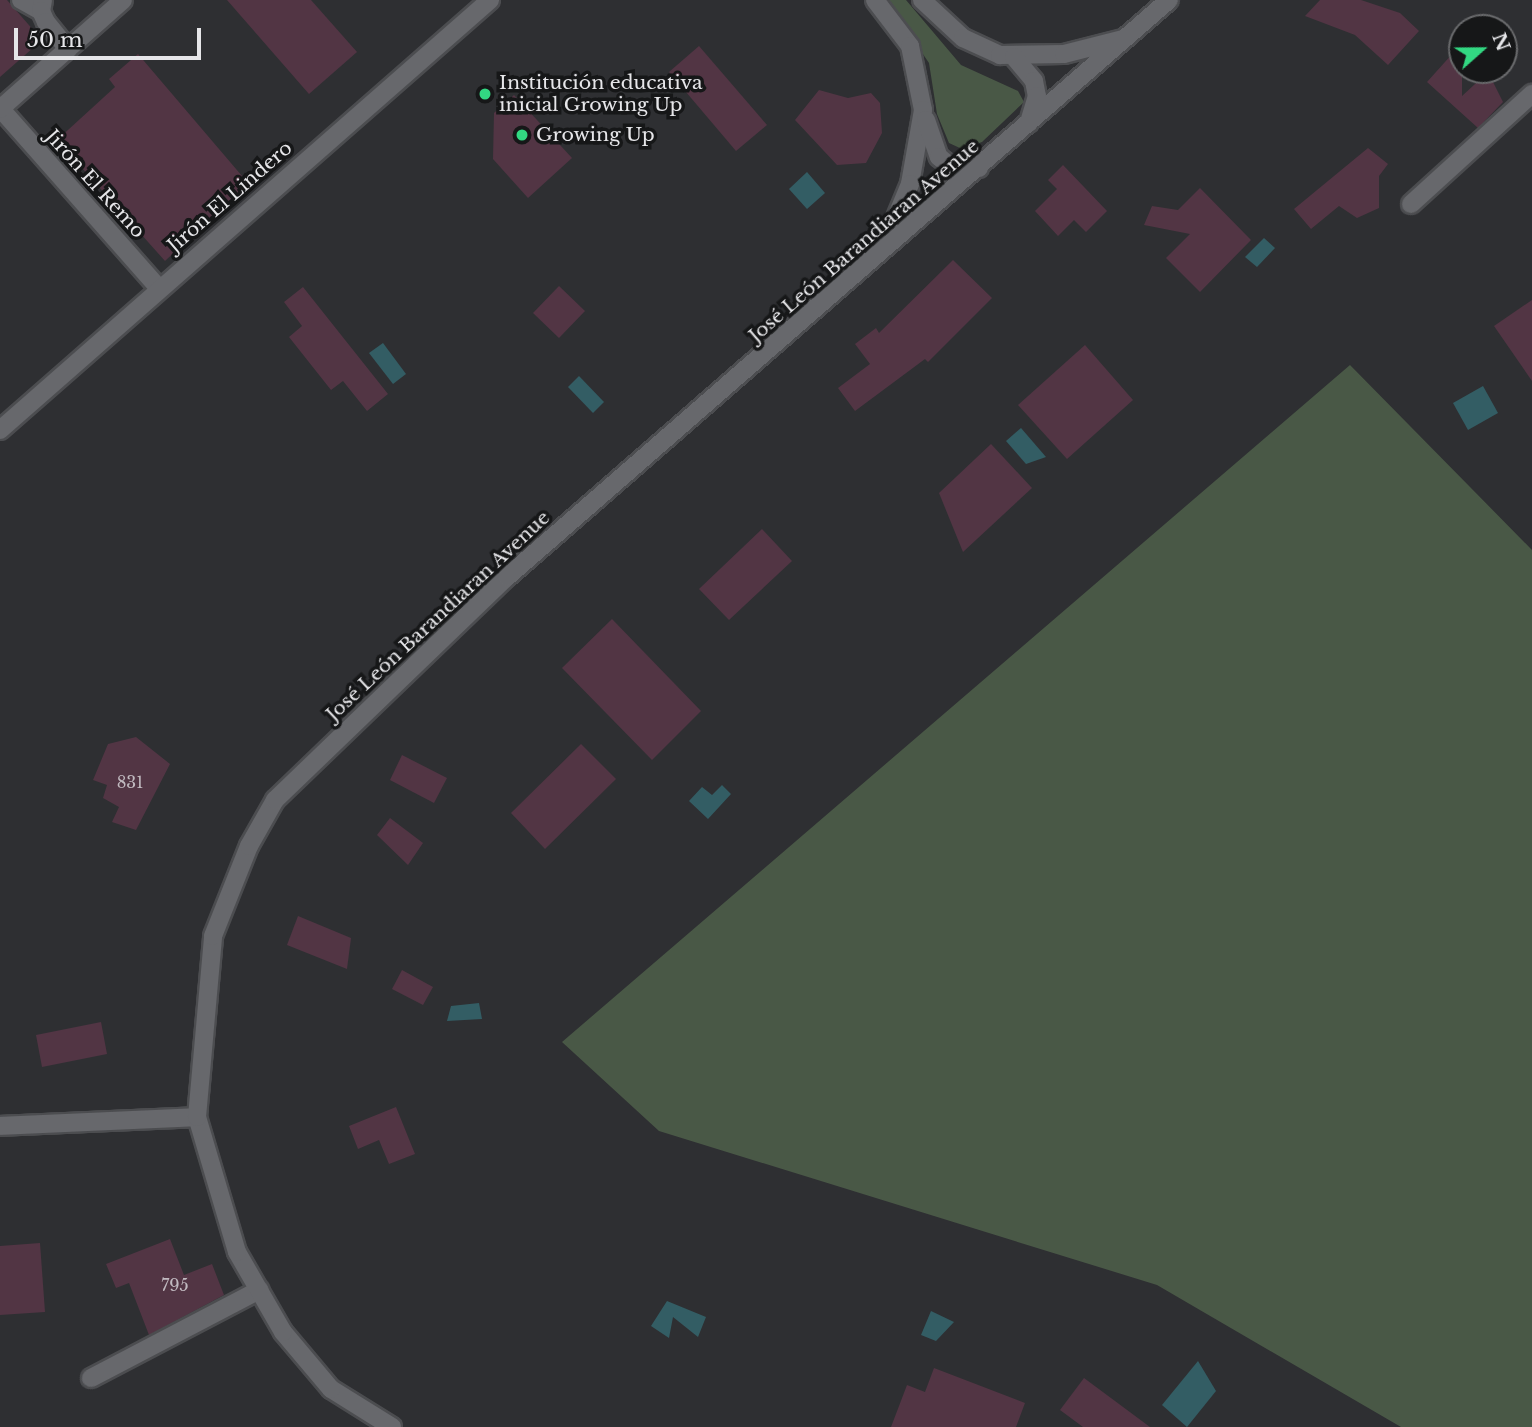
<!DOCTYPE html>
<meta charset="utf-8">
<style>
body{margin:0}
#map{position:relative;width:1532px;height:1427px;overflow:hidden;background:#2e2f32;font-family:"Libre Baskerville",serif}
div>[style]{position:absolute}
.green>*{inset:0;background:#495846}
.water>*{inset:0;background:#335d64}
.building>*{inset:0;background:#523544}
.roads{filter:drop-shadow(2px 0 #4c4d50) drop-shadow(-2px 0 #4c4d50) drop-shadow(0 2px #4c4d50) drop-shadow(0 -2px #4c4d50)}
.minor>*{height:18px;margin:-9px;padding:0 9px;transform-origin:9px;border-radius:9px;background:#67686c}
.dots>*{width:19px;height:19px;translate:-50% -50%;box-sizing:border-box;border:4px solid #161718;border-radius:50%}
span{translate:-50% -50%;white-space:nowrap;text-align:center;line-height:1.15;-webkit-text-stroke:7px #161718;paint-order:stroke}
.number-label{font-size:16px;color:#c1bac0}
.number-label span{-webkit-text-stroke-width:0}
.poi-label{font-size:19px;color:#e6e6e9}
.left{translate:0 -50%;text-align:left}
.street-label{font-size:19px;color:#e6e6e9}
.north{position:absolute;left:1448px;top:14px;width:70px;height:70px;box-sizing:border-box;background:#161718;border:2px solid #696a6c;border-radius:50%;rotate:69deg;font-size:19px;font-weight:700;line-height:28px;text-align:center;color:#e6e6e9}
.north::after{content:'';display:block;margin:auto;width:24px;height:32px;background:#32d882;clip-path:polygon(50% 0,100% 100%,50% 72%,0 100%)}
.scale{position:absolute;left:14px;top:28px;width:187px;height:32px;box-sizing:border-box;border:4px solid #e6e6e9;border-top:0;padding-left:9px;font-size:21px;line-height:24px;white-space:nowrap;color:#e6e6e9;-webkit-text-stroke:5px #161718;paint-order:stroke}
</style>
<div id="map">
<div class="green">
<div style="clip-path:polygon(886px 0,906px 0,961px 65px,1018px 91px,1024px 102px,982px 142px,962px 149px,949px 143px,937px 114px,929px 63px)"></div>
<div style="clip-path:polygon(1350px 365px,1532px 550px,1532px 1427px,1401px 1427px,1157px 1285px,659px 1131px,562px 1042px)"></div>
</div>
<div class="water">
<div style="clip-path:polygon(807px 172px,825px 193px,807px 209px,789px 189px)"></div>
<div style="clip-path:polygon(1264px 238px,1275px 248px,1257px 267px,1245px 257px)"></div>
<div style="clip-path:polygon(383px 343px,406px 374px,393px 384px,369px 353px)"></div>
<div style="clip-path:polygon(579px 376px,604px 402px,593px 413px,568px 387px)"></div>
<div style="clip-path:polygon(1483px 386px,1498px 413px,1468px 430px,1453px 403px)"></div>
<div style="clip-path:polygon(1021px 428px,1046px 457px,1026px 464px,1006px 441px)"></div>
<div style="clip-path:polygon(722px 785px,731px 794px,708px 819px,689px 801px,702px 787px,712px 795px)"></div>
<div style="clip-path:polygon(479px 1003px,482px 1019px,447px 1021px,451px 1006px)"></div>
<div style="clip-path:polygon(667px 1301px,706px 1317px,698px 1337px,673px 1317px,669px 1338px,651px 1326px)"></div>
<div style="clip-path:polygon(931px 1311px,954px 1322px,936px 1341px,921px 1335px)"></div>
<div style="clip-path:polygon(1198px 1361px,1216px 1391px,1187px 1427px,1162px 1405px)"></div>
</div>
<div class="building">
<div style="clip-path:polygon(0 0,7px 0,42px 40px,0 77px)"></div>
<div style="clip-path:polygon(227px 0,311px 0,357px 52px,309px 94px)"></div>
<div style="clip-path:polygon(1320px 0,1361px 0,1400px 13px,1419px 31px,1388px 65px,1355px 35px,1305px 16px)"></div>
<div style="clip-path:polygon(1462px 43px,1462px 96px,1488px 72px,1503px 102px,1478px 128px,1427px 82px)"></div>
<div style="clip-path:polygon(699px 46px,767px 125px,736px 151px,669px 72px)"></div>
<div style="clip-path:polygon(138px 54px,248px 183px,165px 261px,57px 140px,115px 87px,109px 79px)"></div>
<div style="clip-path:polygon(819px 90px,848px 98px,871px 93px,880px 103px,882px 133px,866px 163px,837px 165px,795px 120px)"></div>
<div style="clip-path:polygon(514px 95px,572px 158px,528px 198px,493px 159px,494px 113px)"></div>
<div style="clip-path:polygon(1368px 148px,1388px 164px,1379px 176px,1379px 208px,1357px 218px,1339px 206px,1311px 229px,1294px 209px)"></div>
<div style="clip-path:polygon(1063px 165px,1107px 211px,1086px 232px,1074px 220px,1058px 236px,1035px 211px,1057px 189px,1048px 180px)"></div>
<div style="clip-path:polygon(1200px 188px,1251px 240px,1200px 292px,1166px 258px,1190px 234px,1144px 225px,1152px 206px,1178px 210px)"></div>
<div style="clip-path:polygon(953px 260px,992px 298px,928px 362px,925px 359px,855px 411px,838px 388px,870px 364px,855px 344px,876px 328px,879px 333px)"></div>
<div style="clip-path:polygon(559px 286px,585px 311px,559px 338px,533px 313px)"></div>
<div style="clip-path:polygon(303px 287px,388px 394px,367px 411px,343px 381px,331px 390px,289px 337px,302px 326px,284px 302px)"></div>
<div style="clip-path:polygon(1532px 300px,1532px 381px,1494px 326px)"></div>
<div style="clip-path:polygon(1085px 345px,1133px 400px,1067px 459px,1018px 405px)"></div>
<div style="clip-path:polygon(991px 444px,1032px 488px,963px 552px,939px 493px)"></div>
<div style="clip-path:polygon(762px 529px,792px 561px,729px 620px,699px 589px)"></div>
<div style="clip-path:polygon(612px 619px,701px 711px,652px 760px,562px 668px)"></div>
<div style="clip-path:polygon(136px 737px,170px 764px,136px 830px,112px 822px,119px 807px,103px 798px,107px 785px,93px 780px,108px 744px)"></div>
<div style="clip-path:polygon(581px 744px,616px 779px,545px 849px,511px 813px)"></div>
<div style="clip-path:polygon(402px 755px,447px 778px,434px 803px,390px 780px)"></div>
<div style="clip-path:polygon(390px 818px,423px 843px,408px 865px,377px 835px)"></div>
<div style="clip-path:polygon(298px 916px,351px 938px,347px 969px,287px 945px)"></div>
<div style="clip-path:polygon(402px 970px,433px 987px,423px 1005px,392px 989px)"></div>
<div style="clip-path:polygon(101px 1022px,107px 1054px,42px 1067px,36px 1035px)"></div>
<div style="clip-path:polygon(396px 1107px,415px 1154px,389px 1164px,379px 1140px,358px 1149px,349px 1126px)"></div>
<div style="clip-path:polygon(170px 1239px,184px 1275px,212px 1264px,224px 1295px,149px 1335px,129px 1283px,116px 1288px,106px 1264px)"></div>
<div style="clip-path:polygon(40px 1243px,45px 1312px,0 1315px,0 1246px)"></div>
<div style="clip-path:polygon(934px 1368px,1025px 1403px,1016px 1427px,891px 1427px,907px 1385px,925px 1392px)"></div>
<div style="clip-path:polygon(1084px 1378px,1150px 1427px,1083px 1427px,1060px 1410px)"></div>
</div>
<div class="roads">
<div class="minor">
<div style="left:21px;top:0;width:23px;rotate:29deg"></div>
<div style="left:43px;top:0;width:11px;rotate:100deg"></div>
<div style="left:41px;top:11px;width:12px;rotate:66deg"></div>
<div style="left:46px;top:22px;width:35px;rotate:51deg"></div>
<div style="left:875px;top:0;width:58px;rotate:52.7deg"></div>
<div style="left:910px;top:46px;width:65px;rotate:78.5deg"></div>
<div style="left:923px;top:110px;width:75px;rotate:100deg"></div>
<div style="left:910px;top:184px;width:70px;rotate:112.6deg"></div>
<div style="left:922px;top:0;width:56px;rotate:42.8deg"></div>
<div style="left:963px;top:38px;width:41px;rotate:24.7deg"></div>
<div style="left:1000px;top:55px;width:64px;rotate:-0.9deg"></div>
<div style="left:1064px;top:54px;width:61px;rotate:-14.3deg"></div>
<div style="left:1014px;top:57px;width:31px;rotate:50deg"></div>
<div style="left:1034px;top:81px;width:15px;rotate:79deg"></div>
<div style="left:1037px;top:96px;width:28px;rotate:107deg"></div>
<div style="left:0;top:108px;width:239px;rotate:48.6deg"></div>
<div style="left:0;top:109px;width:164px;rotate:-41.5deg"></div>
<div style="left:926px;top:120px;width:39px;rotate:71deg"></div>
<div style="left:939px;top:157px;width:14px;rotate:39deg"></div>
<div style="left:950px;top:166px;width:29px;rotate:4deg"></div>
<div style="left:1411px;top:204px;width:164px;rotate:-42.3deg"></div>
<div style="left:0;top:430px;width:652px;rotate:-41.27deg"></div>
<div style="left:0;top:1126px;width:197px;rotate:-2.6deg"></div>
<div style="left:91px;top:1378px;width:190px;rotate:-27.6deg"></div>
<div style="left:392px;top:1427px;width:72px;rotate:-148.1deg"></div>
<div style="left:331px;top:1389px;width:75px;rotate:-130.1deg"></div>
<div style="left:283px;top:1332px;width:92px;rotate:-119.9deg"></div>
<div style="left:237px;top:1252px;width:141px;rotate:-106.5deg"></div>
<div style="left:197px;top:1117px;width:182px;rotate:-84.9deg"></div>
<div style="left:213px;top:936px;width:97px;rotate:-68.2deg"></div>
<div style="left:249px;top:846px;width:53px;rotate:-60.5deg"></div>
<div style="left:275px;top:800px;width:322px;rotate:-43.9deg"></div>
<div style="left:507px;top:577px;width:878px;rotate:-41.08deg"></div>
</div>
</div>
<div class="dots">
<div style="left:485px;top:94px;background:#32d882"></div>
<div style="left:522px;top:135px;background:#32d882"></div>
</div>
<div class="number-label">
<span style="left:130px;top:782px">831</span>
<span style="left:175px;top:1285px">795</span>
</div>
<div class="poi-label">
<span class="left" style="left:499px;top:94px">Institución educativa<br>inicial Growing Up</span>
<span class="left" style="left:536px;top:135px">Growing Up</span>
</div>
<div class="street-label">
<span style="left:95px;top:184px;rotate:48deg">Jirón El Remo</span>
<span style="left:230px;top:197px;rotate:-41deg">Jirón El Lindero</span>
<span style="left:864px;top:241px;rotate:-41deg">José León Barandiaran Avenue</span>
<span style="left:438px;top:616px;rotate:-43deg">José León Barandiaran Avenue</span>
</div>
<div class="north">N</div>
<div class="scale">50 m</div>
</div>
